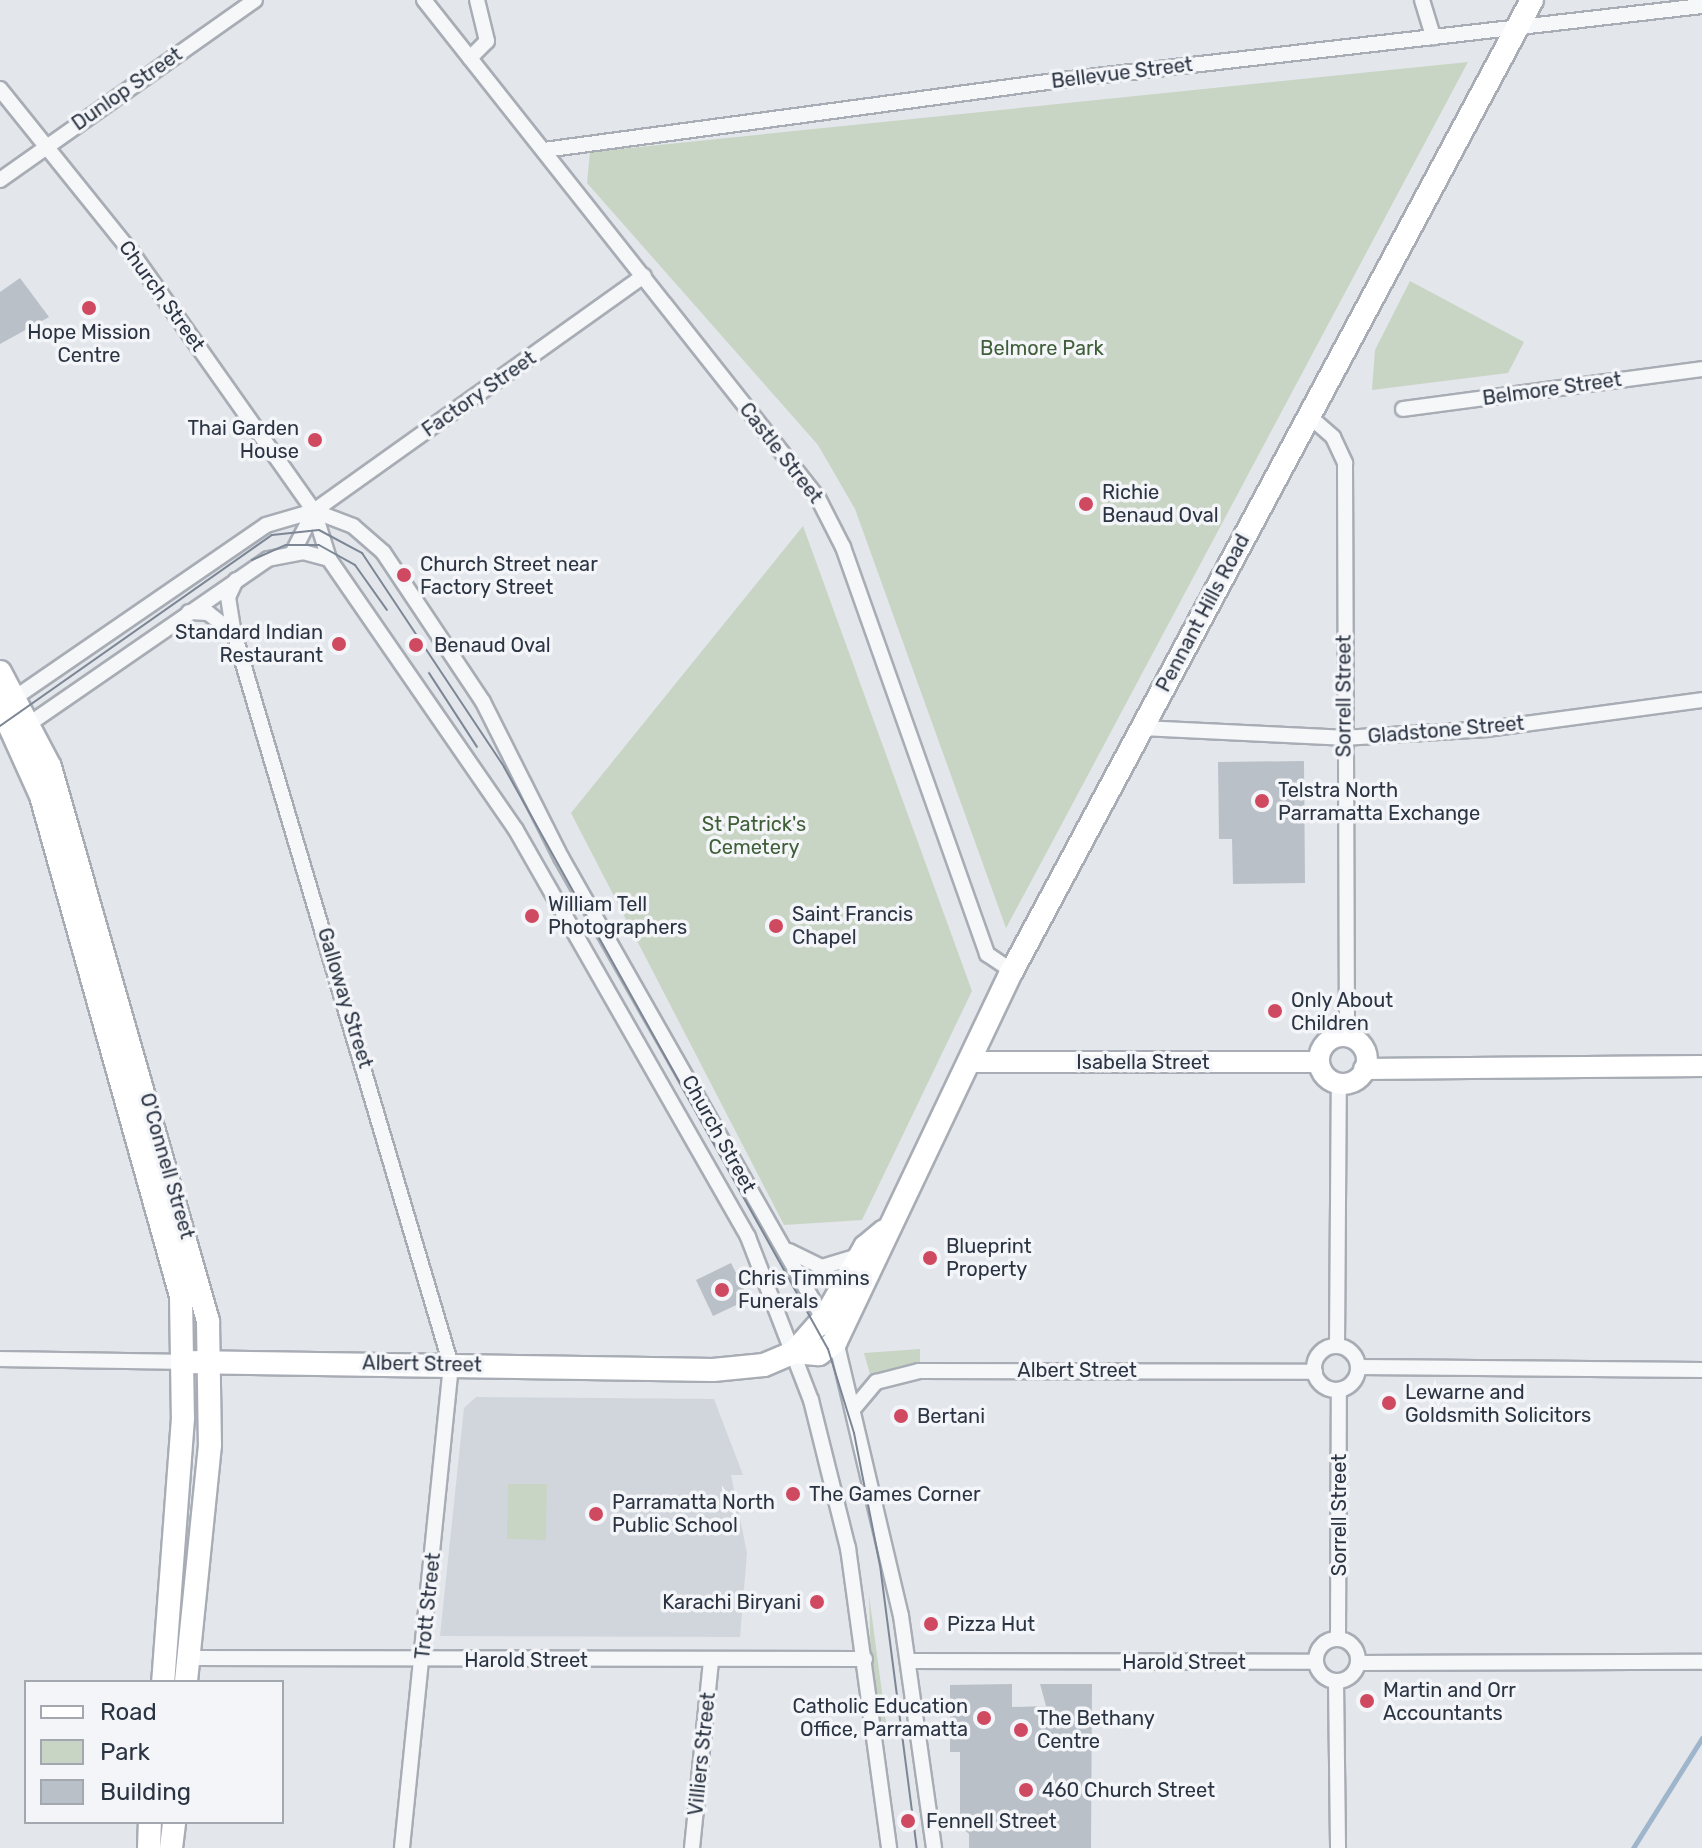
<!DOCTYPE html>
<style>
body{margin:0}
#map{position:relative;width:1702px;height:1848px;overflow:hidden;background:#e3e6eb;font-family:Rubik,sans-serif}
div>[style]{position:absolute}
.built>*{inset:0;background:#d1d6dd}
.green>*{inset:0;background:#c9d5c4}
.stream>*{height:5px;margin:-2.5px;padding:0 2.5px;transform-origin:2.5px;border-radius:2.5px;background:#9eb5cb}
.building>*{inset:0;background:#bac0c8}
.roads{filter:drop-shadow(2px 0 #a8adb5) drop-shadow(-2px 0 #a8adb5) drop-shadow(0 2px #a8adb5) drop-shadow(0 -2px #a8adb5)}
.street>*{height:14px;margin:-7px;padding:0 7px;transform-origin:7px;border-radius:7px;background:#f6f7f9}
.street>.ring{margin:-7px;padding:0;box-sizing:content-box;background:none;border:14px solid #f6f7f9;border-radius:50%}
.secondary>*{height:20px;margin:-10px;padding:0 10px;transform-origin:10px;border-radius:10px;background:#fff}
.secondary>.ring{margin:-10px;padding:0;box-sizing:content-box;background:none;border:20px solid #fff;border-radius:50%}
.primary>*{height:22px;margin:-11px;padding:0 11px;transform-origin:11px;border-radius:11px;background:#fff}
.tram>*{height:2px;margin:-1px;padding:0 1px;transform-origin:1px;border-radius:1px;background:#7c8695}
.dots>*{width:22px;height:22px;translate:-50% -50%;box-sizing:border-box;border:4px solid #f3f5f8;border-radius:50%}
span{translate:-50% -50%;white-space:nowrap;text-align:center;line-height:1.15;-webkit-text-stroke:7px #f3f5f8;paint-order:stroke}
.street-label{font-size:20px;color:#2b3443}
.poi-label{font-size:20px;color:#2b3443}
.right{translate:-100% -50%;text-align:right}
.left{translate:0 -50%;text-align:left}
.park-label{font-size:20px;color:#405f38}
.legend{position:absolute;left:24px;top:1680px;width:260px;height:144px;box-sizing:border-box;background:#f3f5f8;border:2px solid #a3a8b0;margin:0;padding:10px 14px;list-style:none;font-size:24px;color:#2b3443}
.legend li{display:flex;align-items:center;gap:16px;height:40px}
.legend b{width:40px;border:2px solid #a3a8b0}
</style>
<div id="map">
<div class="built">
<div style="clip-path:polygon(476px 1397px,714px 1399px,743px 1475px,731px 1475px,747px 1553px,740px 1637px,440px 1636px,464px 1408px)"></div>
</div>
<div class="green">
<div style="clip-path:polygon(1468px 62px,1049px 848px,1006px 928px,855px 509px,818px 445px,587px 183px,590px 152px)"></div>
<div style="clip-path:polygon(1410px 281px,1524px 342px,1508px 373px,1372px 390px,1375px 350px)"></div>
<div style="clip-path:polygon(803px 526px,972px 991px,862px 1220px,784px 1225px,571px 813px)"></div>
<div style="clip-path:polygon(920px 1349px,920px 1363px,871px 1378px,864px 1353px)"></div>
<div style="clip-path:polygon(508px 1484px,547px 1484px,546px 1540px,507px 1539px)"></div>
<div style="clip-path:polygon(869px 1595px,887px 1730px,879px 1731px,871px 1670px)"></div>
</div>
<div class="stream">
<div style="left:1633px;top:1848px;width:130px;rotate:-57.9deg"></div>
</div>
<div class="building">
<div style="clip-path:polygon(20px 278px,49px 317px,0 344px,0 292px)"></div>
<div style="clip-path:polygon(1304px 761px,1305px 883px,1233px 884px,1232px 839px,1219px 839px,1218px 762px)"></div>
<div style="clip-path:polygon(731px 1263px,749px 1299px,713px 1316px,696px 1280px)"></div>
<div style="clip-path:polygon(1012px 1684px,1012px 1707px,1046px 1706px,1040px 1684px,1092px 1684px,1091px 1848px,969px 1848px,969px 1834px,960px 1826px,960px 1752px,950px 1752px,950px 1685px)"></div>
</div>
<div class="roads">
<div class="street">
<div style="left:424px;top:0;width:635px;rotate:51.65deg"></div>
<div style="left:818px;top:498px;width:55px;rotate:63deg"></div>
<div style="left:843px;top:547px;width:432px;rotate:70.5deg"></div>
<div style="left:987px;top:954px;width:30px;rotate:34deg"></div>
<div style="left:1422px;top:0;width:39px;rotate:73deg"></div>
<div style="left:470px;top:58px;width:24px;rotate:-45deg"></div>
<div style="left:487px;top:41px;width:42px;rotate:-103.7deg"></div>
<div style="left:0;top:89px;width:211px;rotate:51.2deg"></div>
<div style="left:132px;top:253px;width:316px;rotate:54.8deg"></div>
<div style="left:314px;top:511px;width:50px;rotate:72.6deg"></div>
<div style="left:329px;top:559px;width:329px;rotate:55.4deg"></div>
<div style="left:516px;top:830px;width:468px;rotate:60.3deg"></div>
<div style="left:748px;top:1237px;width:175px;rotate:68.9deg"></div>
<div style="left:811px;top:1400px;width:153px;rotate:76deg"></div>
<div style="left:848px;top:1548px;width:303px;rotate:82.2deg"></div>
<div style="left:544px;top:150px;width:523px;rotate:-7.7deg"></div>
<div style="left:1062px;top:80px;width:644px;rotate:-6.6deg"></div>
<div style="left:0;top:180px;width:312px;rotate:-35.2deg"></div>
<div style="left:1403px;top:409px;width:302px;rotate:-7.6deg"></div>
<div style="left:1309px;top:416px;width:32px;rotate:41deg"></div>
<div style="left:1333px;top:437px;width:29px;rotate:65deg"></div>
<div style="left:1345px;top:463px;width:574px;rotate:89.8deg"></div>
<div style="left:314px;top:511px;width:42px;rotate:21deg"></div>
<div style="left:353px;top:526px;width:40px;rotate:41deg"></div>
<div style="left:383px;top:552px;width:180px;rotate:56.3deg"></div>
<div style="left:483px;top:702px;width:174px;rotate:63.3deg"></div>
<div style="left:561px;top:857px;width:557px;rotate:60.4deg"></div>
<div style="left:836px;top:1341px;width:283px;rotate:76.7deg"></div>
<div style="left:901px;top:1616px;width:234px;rotate:81.9deg"></div>
<div style="left:293px;top:552px;width:46px;rotate:-62.9deg"></div>
<div style="left:236px;top:580px;width:19px;rotate:115deg"></div>
<div style="left:228px;top:597px;width:36px;rotate:81deg"></div>
<div style="left:234px;top:633px;width:763px;rotate:73.49deg"></div>
<div style="left:451px;top:1365px;width:485px;rotate:95.8deg"></div>
<div style="left:189px;top:612px;width:19px;rotate:3deg"></div>
<div style="left:208px;top:613px;width:33px;rotate:38deg"></div>
<div style="left:16px;top:697px;width:303px;rotate:-34.5deg"></div>
<div style="left:266px;top:525px;width:50px;rotate:-16.3deg"></div>
<div style="left:314px;top:511px;width:405px;rotate:-35.5deg"></div>
<div style="left:29px;top:724px;width:290px;rotate:-34.6deg"></div>
<div style="left:268px;top:559px;width:36px;rotate:-11deg"></div>
<div style="left:303px;top:552px;width:27px;rotate:15deg"></div>
<div style="left:1142px;top:728px;width:201px;rotate:2.8deg"></div>
<div style="left:1343px;top:738px;width:145px;rotate:-3.6deg"></div>
<div style="left:1488px;top:729px;width:216px;rotate:-7.7deg"></div>
<div style="left:789px;top:1251px;width:37px;rotate:26deg"></div>
<div style="left:822px;top:1267px;width:37px;rotate:-17deg"></div>
<div style="left:1337px;top:1346px;width:263px;rotate:-89.6deg"></div>
<div class="ring" style="left:1314px;top:1346px;width:30px;height:30px"></div>
<div style="left:0;top:1359px;width:184px;rotate:0.9deg"></div>
<div style="left:1358px;top:1367px;width:344px;rotate:0.5deg"></div>
<div style="left:855px;top:1407px;width:33px;rotate:-50deg"></div>
<div style="left:876px;top:1382px;width:44px;rotate:-14.3deg"></div>
<div style="left:919px;top:1371px;width:396px;rotate:0.1deg"></div>
<div style="left:1338px;top:1639px;width:249px;rotate:-89.8deg"></div>
<div class="ring" style="left:1316px;top:1639px;width:28px;height:28px"></div>
<div style="left:187px;top:1658px;width:678px;rotate:0.08deg"></div>
<div style="left:908px;top:1661px;width:408px;rotate:0.1deg"></div>
<div style="left:1358px;top:1663px;width:344px;rotate:-0.2deg"></div>
<div style="left:1336px;top:1681px;width:167px;rotate:89.3deg"></div>
<div style="left:692px;top:1848px;width:189px;rotate:-84.2deg"></div>
</div>
<div class="secondary">
<div class="ring" style="left:1319px;top:1036px;width:28px;height:28px"></div>
<div style="left:968px;top:1062px;width:351px"></div>
<div style="left:1364px;top:1069px;width:338px;rotate:-0.5deg"></div>
</div>
<div class="primary">
<div style="left:0;top:672px;width:107px;rotate:62.2deg"></div>
<div style="left:50px;top:767px;width:576px;rotate:74.08deg"></div>
<div style="left:208px;top:1321px;width:124px;rotate:89.1deg"></div>
<div style="left:210px;top:1445px;width:238px;rotate:95.8deg"></div>
<div style="left:0;top:705px;width:100px;rotate:65.7deg"></div>
<div style="left:41px;top:796px;width:519px;rotate:74.36deg"></div>
<div style="left:181px;top:1296px;width:122px;rotate:89.1deg"></div>
<div style="left:183px;top:1418px;width:265px;rotate:94.3deg"></div>
<div style="left:794px;top:1352px;width:47px;rotate:-48.5deg"></div>
<div style="left:825px;top:1317px;width:81px;rotate:-60.3deg"></div>
<div style="left:865px;top:1247px;width:25px;rotate:-40deg"></div>
<div style="left:184px;top:1362px;width:529px;rotate:0.87deg"></div>
<div style="left:713px;top:1370px;width:51px;rotate:-5.6deg"></div>
<div style="left:764px;top:1365px;width:33px;rotate:-23deg"></div>
<div style="left:794px;top:1352px;width:25px;rotate:5deg"></div>
<div style="left:819px;top:1354px;width:21px;rotate:-37deg"></div>
<div style="left:836px;top:1341px;width:410px;rotate:-64.6deg"></div>
<div style="left:1012px;top:971px;width:1101px;rotate:-61.83deg"></div>
<div style="left:149px;top:1848px;width:26px;rotate:-88deg"></div>
<div style="left:171px;top:1848px;width:26px;rotate:-83deg"></div>
</div>
</div>
<div class="tram">
<div style="left:252px;top:560px;width:37px;rotate:-24deg"></div>
<div style="left:286px;top:545px;width:33px"></div>
<div style="left:319px;top:545px;width:41px;rotate:29.1deg"></div>
<div style="left:355px;top:565px;width:55px;rotate:54.6deg"></div>
<div style="left:429px;top:673px;width:88px;rotate:57deg"></div>
<div style="left:0;top:726px;width:332px;rotate:-35.1deg"></div>
<div style="left:272px;top:535px;width:47px;rotate:-6.1deg"></div>
<div style="left:319px;top:530px;width:49px;rotate:28.1deg"></div>
<div style="left:362px;top:553px;width:257px;rotate:56.4deg"></div>
<div style="left:504px;top:767px;width:666px;rotate:60.9deg"></div>
<div style="left:828px;top:1349px;width:88px;rotate:72.8deg"></div>
<div style="left:854px;top:1433px;width:135px;rotate:78.9deg"></div>
<div style="left:880px;top:1565px;width:285px;rotate:82.6deg"></div>
</div>
<div class="dots">
<div style="left:89px;top:308px;background:#cf4961"></div>
<div style="left:315px;top:440px;background:#cf4961"></div>
<div style="left:1086px;top:504px;background:#cf4961"></div>
<div style="left:404px;top:575px;background:#cf4961"></div>
<div style="left:339px;top:644px;background:#cf4961"></div>
<div style="left:416px;top:645px;background:#cf4961"></div>
<div style="left:1262px;top:801px;background:#cf4961"></div>
<div style="left:532px;top:916px;background:#cf4961"></div>
<div style="left:776px;top:926px;background:#cf4961"></div>
<div style="left:1275px;top:1011px;background:#cf4961"></div>
<div style="left:930px;top:1258px;background:#cf4961"></div>
<div style="left:722px;top:1290px;background:#cf4961"></div>
<div style="left:1389px;top:1403px;background:#cf4961"></div>
<div style="left:901px;top:1416px;background:#cf4961"></div>
<div style="left:793px;top:1494px;background:#cf4961"></div>
<div style="left:596px;top:1514px;background:#cf4961"></div>
<div style="left:817px;top:1602px;background:#cf4961"></div>
<div style="left:931px;top:1624px;background:#cf4961"></div>
<div style="left:1367px;top:1701px;background:#cf4961"></div>
<div style="left:984px;top:1718px;background:#cf4961"></div>
<div style="left:1021px;top:1730px;background:#cf4961"></div>
<div style="left:1026px;top:1790px;background:#cf4961"></div>
<div style="left:908px;top:1821px;background:#cf4961"></div>
</div>
<div class="street-label">
<span style="left:1122px;top:73px;rotate:-7deg">Bellevue Street</span>
<span style="left:127px;top:89px;rotate:-35deg">Dunlop Street</span>
<span style="left:162px;top:296px;rotate:54deg">Church Street</span>
<span style="left:1552px;top:389px;rotate:-8deg">Belmore Street</span>
<span style="left:479px;top:394px;rotate:-35deg">Factory Street</span>
<span style="left:781px;top:453px;rotate:52deg">Castle Street</span>
<span style="left:1203px;top:613px;rotate:-62deg">Pennant Hills Road</span>
<span style="left:1344px;top:696px;rotate:-90deg">Sorrell Street</span>
<span style="left:1446px;top:730px;rotate:-5deg">Gladstone Street</span>
<span style="left:345px;top:998px;rotate:73deg">Galloway Street</span>
<span style="left:1143px;top:1062px">Isabella Street</span>
<span style="left:719px;top:1134px;rotate:61deg">Church Street</span>
<span style="left:167px;top:1166px;rotate:74deg">O'Connell Street</span>
<span style="left:422px;top:1364px;rotate:1deg">Albert Street</span>
<span style="left:1077px;top:1370px">Albert Street</span>
<span style="left:1339px;top:1515px;rotate:-90deg">Sorrell Street</span>
<span style="left:428px;top:1606px;rotate:-84deg">Trott Street</span>
<span style="left:526px;top:1660px">Harold Street</span>
<span style="left:1184px;top:1662px">Harold Street</span>
<span style="left:702px;top:1754px;rotate:-84deg">Villiers Street</span>
</div>
<div class="poi-label">
<span style="left:89px;top:344px">Hope Mission<br>Centre</span>
<span class="right" style="left:299px;top:440px">Thai Garden<br>House</span>
<span class="left" style="left:1102px;top:504px">Richie<br>Benaud Oval</span>
<span class="left" style="left:420px;top:576px">Church Street near<br>Factory Street</span>
<span class="right" style="left:323px;top:644px">Standard Indian<br>Restaurant</span>
<span class="left" style="left:434px;top:645px">Benaud Oval</span>
<span class="left" style="left:1278px;top:802px">Telstra North<br>Parramatta Exchange</span>
<span class="left" style="left:548px;top:916px">William Tell<br>Photographers</span>
<span class="left" style="left:792px;top:926px">Saint Francis<br>Chapel</span>
<span class="left" style="left:1291px;top:1012px">Only About<br>Children</span>
<span class="left" style="left:946px;top:1258px">Blueprint<br>Property</span>
<span class="left" style="left:738px;top:1290px">Chris Timmins<br>Funerals</span>
<span class="left" style="left:1405px;top:1404px">Lewarne and<br>Goldsmith Solicitors</span>
<span class="left" style="left:917px;top:1416px">Bertani</span>
<span class="left" style="left:809px;top:1494px">The Games Corner</span>
<span class="left" style="left:612px;top:1514px">Parramatta North<br>Public School</span>
<span class="right" style="left:801px;top:1602px">Karachi Biryani</span>
<span class="left" style="left:947px;top:1624px">Pizza Hut</span>
<span class="left" style="left:1383px;top:1702px">Martin and Orr<br>Accountants</span>
<span class="right" style="left:968px;top:1718px">Catholic Education<br>Office, Parramatta</span>
<span class="left" style="left:1037px;top:1730px">The Bethany<br>Centre</span>
<span class="left" style="left:1042px;top:1790px">460 Church Street</span>
<span class="left" style="left:926px;top:1821px">Fennell Street</span>
</div>
<div class="park-label">
<span style="left:1042px;top:348px">Belmore Park</span>
<span style="left:754px;top:836px">St Patrick's<br>Cemetery</span>
</div>
<ul class="legend">
<li><b style="height:10px;background:#fff"></b>Road</li>
<li><b style="height:22px;background:#c9d5c4"></b>Park</li>
<li><b style="height:22px;background:#bac0c8"></b>Building</li>
</ul>
</div>
